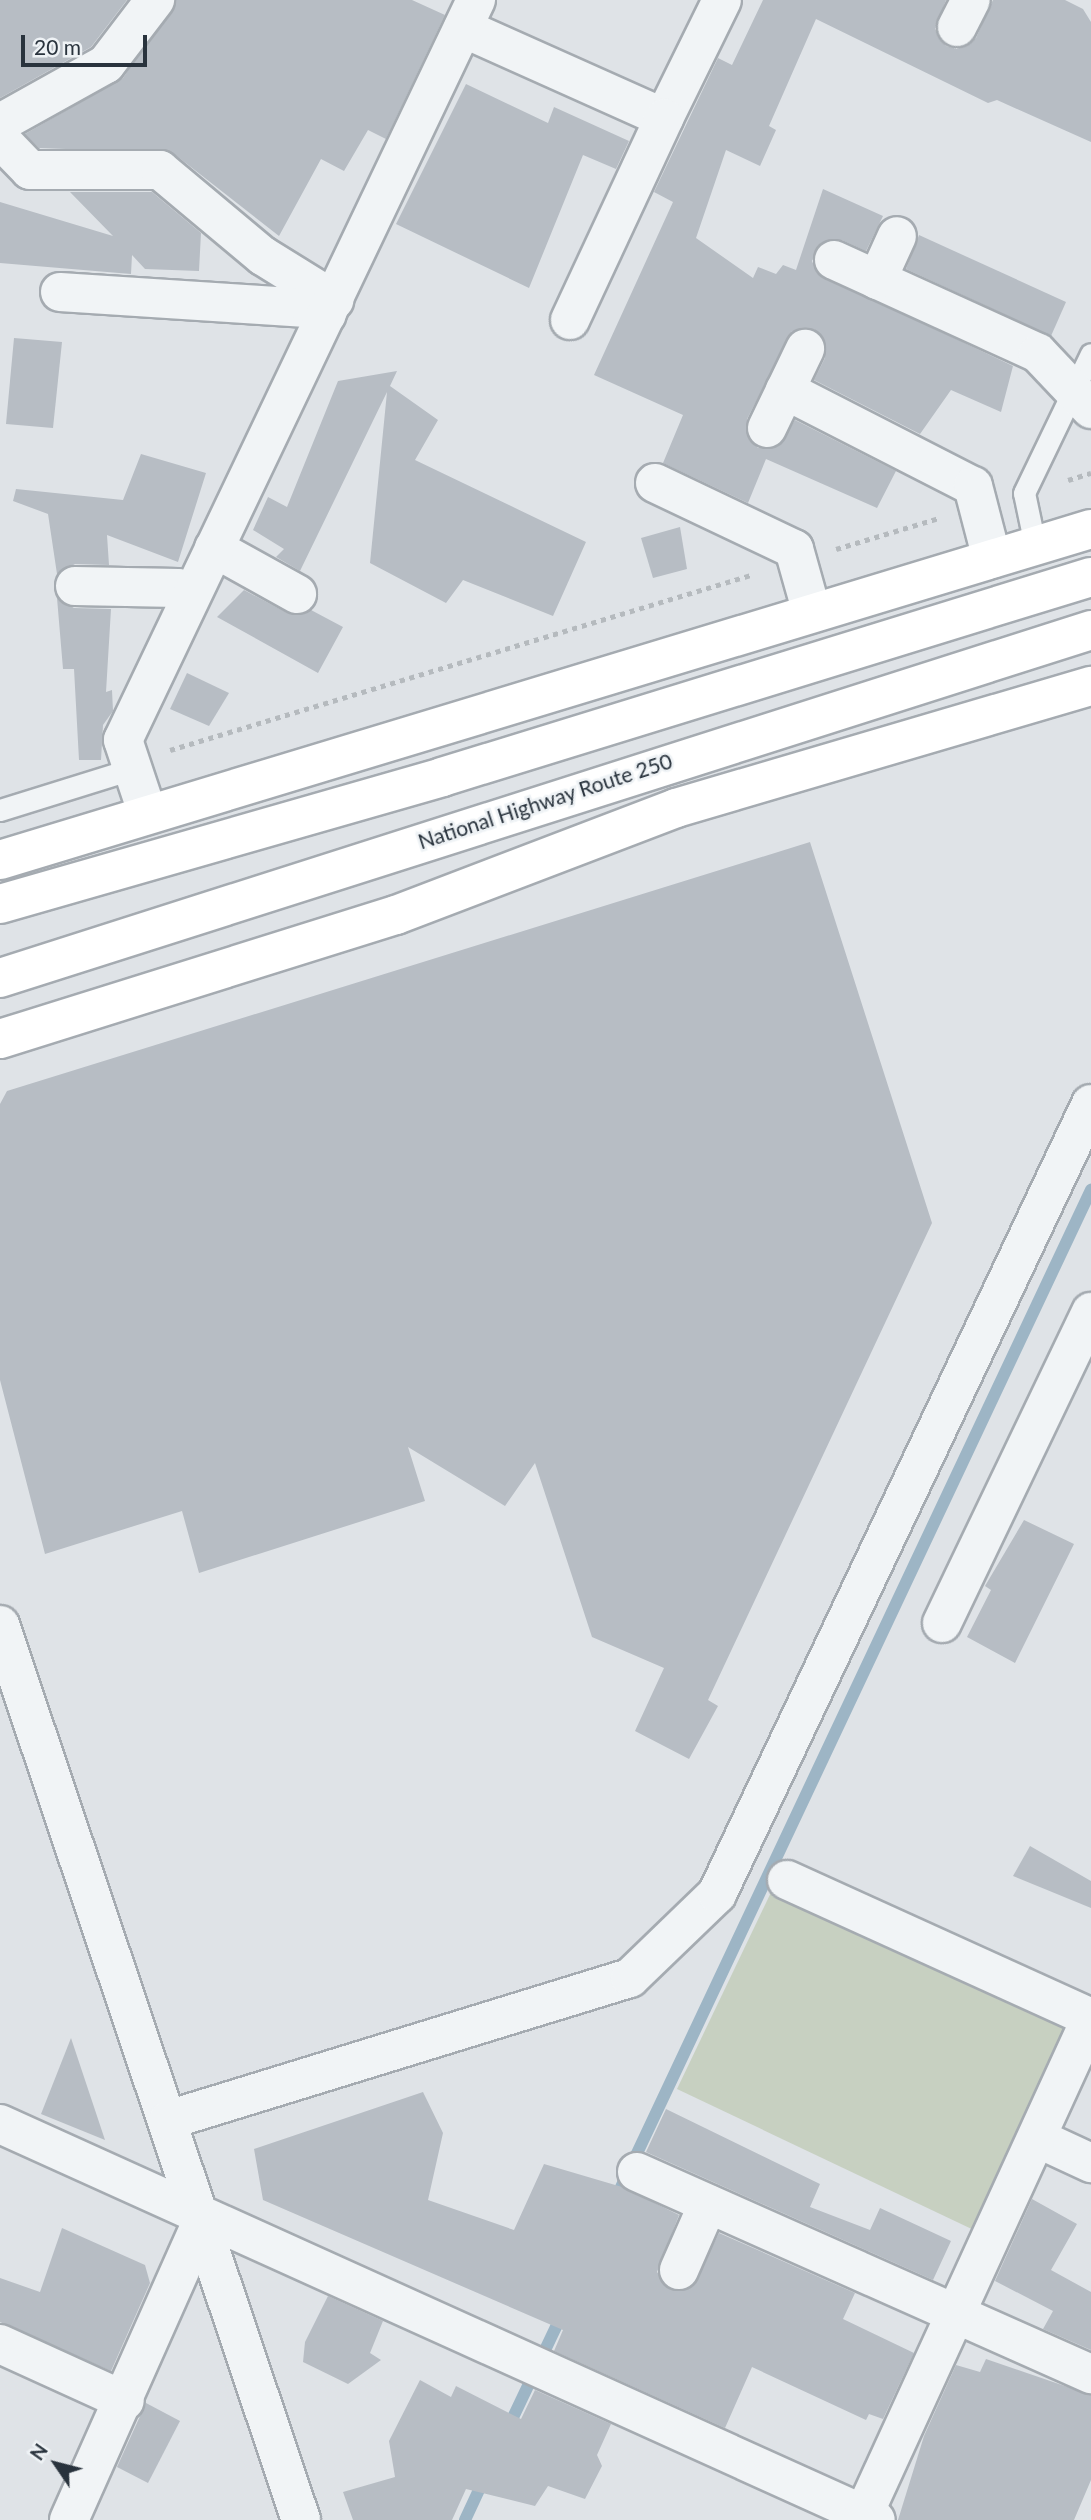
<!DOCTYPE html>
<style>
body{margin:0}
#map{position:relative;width:1091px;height:2520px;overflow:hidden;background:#dfe3e7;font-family:Lato,sans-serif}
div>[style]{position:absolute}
.green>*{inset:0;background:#c7d0c1}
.stream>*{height:12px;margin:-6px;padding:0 6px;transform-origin:6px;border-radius:6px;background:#9db5c5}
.building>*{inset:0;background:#b7bdc4}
.path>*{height:4.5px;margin-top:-2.25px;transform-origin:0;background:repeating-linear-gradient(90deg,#b5babe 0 5px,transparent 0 10px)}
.roads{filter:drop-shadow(2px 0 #a5abb1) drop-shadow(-2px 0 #a5abb1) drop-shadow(0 2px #a5abb1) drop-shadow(0 -2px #a5abb1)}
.service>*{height:21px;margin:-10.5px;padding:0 10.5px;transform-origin:10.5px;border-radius:10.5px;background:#f1f4f6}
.minor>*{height:38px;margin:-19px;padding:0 19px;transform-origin:19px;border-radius:19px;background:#f1f4f6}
.tertiary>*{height:38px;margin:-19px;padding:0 19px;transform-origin:19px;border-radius:19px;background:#f1f4f6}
.trunk>*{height:38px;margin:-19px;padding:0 19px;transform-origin:19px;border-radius:19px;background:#fff}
span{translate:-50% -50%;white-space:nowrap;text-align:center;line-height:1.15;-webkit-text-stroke:5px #eef2f5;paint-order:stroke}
.street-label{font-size:21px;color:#29333d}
.north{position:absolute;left:21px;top:2429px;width:70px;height:70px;-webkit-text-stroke:5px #eef2f5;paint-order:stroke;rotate:305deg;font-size:19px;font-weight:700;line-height:28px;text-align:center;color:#29333d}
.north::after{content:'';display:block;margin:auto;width:24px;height:32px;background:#29333d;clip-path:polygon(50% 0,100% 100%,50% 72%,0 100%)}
.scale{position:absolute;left:21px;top:35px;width:126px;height:32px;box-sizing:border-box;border:4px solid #29333d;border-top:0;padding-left:9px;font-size:21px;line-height:24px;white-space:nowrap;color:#29333d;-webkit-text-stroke:5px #eef2f5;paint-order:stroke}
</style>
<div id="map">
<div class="green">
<div style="clip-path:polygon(776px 1882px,1077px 2025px,978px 2232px,677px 2089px)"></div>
</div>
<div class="stream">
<div style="left:615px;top:2200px;width:1117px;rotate:-64.77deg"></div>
<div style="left:508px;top:2428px;width:128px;rotate:-64.6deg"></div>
<div style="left:465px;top:2520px;width:45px;rotate:-65.1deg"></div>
</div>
<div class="building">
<div style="clip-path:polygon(0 0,127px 0,91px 47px,0 98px)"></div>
<div style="clip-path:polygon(176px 0,412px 0,445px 15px,386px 139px,368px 130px,344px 171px,321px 159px,279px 236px,173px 153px,39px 148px,25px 134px,123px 78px)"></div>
<div style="clip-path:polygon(763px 0,946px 0,935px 29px,946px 46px,957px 49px,976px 38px,993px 0,1065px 0,1083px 9px,1091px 22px,1091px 142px,997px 100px,988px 103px,816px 19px,769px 126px,776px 130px,760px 166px,726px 150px,696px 238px,753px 278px,758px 267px,776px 274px,783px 265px,796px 270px,823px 189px,883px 216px,866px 251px,842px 240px,821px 243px,812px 261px,817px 273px,1013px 366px,1001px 412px,951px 390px,920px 434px,814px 380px,825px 358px,823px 337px,814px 329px,792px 331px,747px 419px,749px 440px,758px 448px,779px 446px,795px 420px,896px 471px,877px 508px,766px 459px,748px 503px,663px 463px,683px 415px,594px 375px,673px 202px,654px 192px,718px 58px,732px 65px)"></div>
<div style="clip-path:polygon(466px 84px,548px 123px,554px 107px,629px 141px,616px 169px,583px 155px,529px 288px,396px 224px)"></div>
<div style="clip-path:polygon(70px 192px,152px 192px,201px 233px,199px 271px,145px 269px,132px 255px,131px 274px,0 263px,0 202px,113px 236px)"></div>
<div style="clip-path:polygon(919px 235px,1066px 302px,1051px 336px,906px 269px)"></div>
<div style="clip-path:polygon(14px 338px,62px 342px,53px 428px,6px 424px)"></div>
<div style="clip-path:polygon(397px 371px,390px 386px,438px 420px,415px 460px,586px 542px,553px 616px,463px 580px,446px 603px,370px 563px,387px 392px,300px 571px,276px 557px,284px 549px,253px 530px,268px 497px,287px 507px,338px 381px)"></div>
<div style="clip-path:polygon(141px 454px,206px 473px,178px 562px,107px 535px,109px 565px,75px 564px,57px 574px,48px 514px,13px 501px,16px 489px,123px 500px)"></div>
<div style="clip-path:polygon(680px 527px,687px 569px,653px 578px,641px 538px)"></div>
<div style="clip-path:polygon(244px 590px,287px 613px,311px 610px,343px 627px,318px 673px,217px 617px)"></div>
<div style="clip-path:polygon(57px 598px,74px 608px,111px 609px,106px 692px,112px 690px,113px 711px,103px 725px,101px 760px,79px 760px,74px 669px,63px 669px)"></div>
<div style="clip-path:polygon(187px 673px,229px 693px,209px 726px,170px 709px)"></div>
<div style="clip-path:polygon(810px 842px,932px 1223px,708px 1700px,718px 1706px,689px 1759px,635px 1731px,664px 1668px,592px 1637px,535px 1463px,505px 1506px,408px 1447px,425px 1501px,199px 1573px,182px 1511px,45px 1554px,0 1380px,0 1104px,7px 1091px)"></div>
<div style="clip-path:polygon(1024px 1520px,1074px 1544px,1015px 1663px,967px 1637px,991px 1590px,985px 1586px)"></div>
<div style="clip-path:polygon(1030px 1846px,1091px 1881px,1091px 1908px,1013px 1876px)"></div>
<div style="clip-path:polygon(71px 2038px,105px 2140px,41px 2114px)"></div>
<div style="clip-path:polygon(423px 2092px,443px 2133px,428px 2200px,514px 2230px,544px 2164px,622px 2187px,679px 2215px,657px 2272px,671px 2290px,692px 2287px,719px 2233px,855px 2293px,843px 2319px,914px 2353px,883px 2419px,869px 2414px,866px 2420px,752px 2367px,725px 2428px,554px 2351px,563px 2330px,263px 2200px,254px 2149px)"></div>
<div style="clip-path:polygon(666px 2109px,820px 2184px,810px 2207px,870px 2230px,880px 2208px,951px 2241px,933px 2280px,646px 2152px)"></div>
<div style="clip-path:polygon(1032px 2199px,1077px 2224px,1051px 2270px,1091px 2292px,1091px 2350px,1043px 2329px,1053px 2311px,995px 2281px)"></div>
<div style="clip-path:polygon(62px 2228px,145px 2265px,150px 2283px,111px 2371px,0 2322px,0 2278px,40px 2292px)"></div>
<div style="clip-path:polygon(328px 2296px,383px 2321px,370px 2353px,381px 2360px,348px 2384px,303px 2362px,305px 2342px)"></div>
<div style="clip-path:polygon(986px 2359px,1091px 2395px,1091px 2480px,1074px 2520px,898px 2520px,924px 2436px,956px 2365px,980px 2372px)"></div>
<div style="clip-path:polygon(420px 2380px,451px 2397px,456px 2386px,521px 2419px,535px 2390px,611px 2424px,597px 2455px,602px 2466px,585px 2499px,548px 2486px,535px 2506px,466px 2489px,452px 2520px,353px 2520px,343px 2492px,395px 2477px,389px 2441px)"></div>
<div style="clip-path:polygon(146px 2403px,180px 2421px,148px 2483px,117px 2467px)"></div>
</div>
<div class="path">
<div style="left:1068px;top:480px;width:24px;rotate:-17deg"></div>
<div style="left:836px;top:549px;width:108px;rotate:-16.8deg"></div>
<div style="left:170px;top:750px;width:607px;rotate:-16.76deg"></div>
</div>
<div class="roads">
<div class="service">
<div style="left:1035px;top:545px;width:53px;rotate:-101.9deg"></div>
<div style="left:1024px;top:493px;width:154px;rotate:-64.3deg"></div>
<div style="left:0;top:810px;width:138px;rotate:-17.3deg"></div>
</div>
<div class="minor">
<div style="left:957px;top:27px;width:30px;rotate:-63deg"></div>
<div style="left:463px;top:28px;width:220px;rotate:24.1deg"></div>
<div style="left:664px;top:118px;width:131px;rotate:-63.8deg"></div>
<div style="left:0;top:123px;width:121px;rotate:-29.1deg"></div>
<div style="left:106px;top:64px;width:81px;rotate:-52.6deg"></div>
<div style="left:0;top:139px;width:43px;rotate:45.9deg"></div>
<div style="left:30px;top:170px;width:130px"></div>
<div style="left:160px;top:170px;width:134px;rotate:39.9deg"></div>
<div style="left:263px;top:256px;width:84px;rotate:31.8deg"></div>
<div style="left:834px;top:260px;width:224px;rotate:24.5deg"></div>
<div style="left:1038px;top:353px;width:77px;rotate:46.6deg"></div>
<div style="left:877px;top:280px;width:48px;rotate:-65.6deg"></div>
<div style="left:60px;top:292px;width:251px;rotate:3.7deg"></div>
<div style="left:310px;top:308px;width:18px;rotate:22deg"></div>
<div style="left:570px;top:320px;width:223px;rotate:-65deg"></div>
<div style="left:785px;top:390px;width:211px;rotate:27.1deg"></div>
<div style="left:973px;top:486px;width:75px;rotate:75.4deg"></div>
<div style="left:767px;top:428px;width:88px;rotate:-64.3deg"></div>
<div style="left:655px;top:483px;width:154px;rotate:25.4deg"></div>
<div style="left:794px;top:549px;width:66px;rotate:74.3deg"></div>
<div style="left:214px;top:548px;width:95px;rotate:29deg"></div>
<div style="left:75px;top:586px;width:103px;rotate:1.1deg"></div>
<div style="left:178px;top:588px;width:15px;rotate:23deg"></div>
<div style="left:147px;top:812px;width:76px;rotate:-108.4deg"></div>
<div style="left:123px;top:740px;width:820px;rotate:-64.5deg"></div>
<div style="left:942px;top:1623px;width:345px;rotate:-64.4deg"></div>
<div style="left:787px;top:1880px;width:334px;rotate:24.4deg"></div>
<div style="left:0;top:2124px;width:961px;rotate:24.33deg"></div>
<div style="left:1037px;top:2138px;width:60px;rotate:24.8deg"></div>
<div style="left:637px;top:2172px;width:497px;rotate:24deg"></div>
<div style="left:679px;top:2270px;width:72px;rotate:-66.3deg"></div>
<div style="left:0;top:2344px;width:137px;rotate:24.5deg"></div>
<div style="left:69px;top:2520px;width:329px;rotate:-66deg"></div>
<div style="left:861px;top:2520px;width:552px;rotate:-65.38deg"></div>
</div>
<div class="tertiary">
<div style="left:0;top:1625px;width:944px;rotate:71.41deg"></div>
<div style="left:168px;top:2120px;width:483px;rotate:-17.1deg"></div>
<div style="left:630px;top:1978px;width:121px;rotate:-44deg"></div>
<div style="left:717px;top:1894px;width:874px;rotate:-64.67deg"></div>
</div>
<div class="trunk">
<div style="left:0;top:860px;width:1140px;rotate:-16.88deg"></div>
<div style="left:0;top:904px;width:460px;rotate:-16deg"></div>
<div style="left:442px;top:777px;width:679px;rotate:-17.13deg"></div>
<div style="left:0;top:978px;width:1145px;rotate:-17.69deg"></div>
<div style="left:0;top:1039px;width:415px;rotate:-17.4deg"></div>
<div style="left:396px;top:915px;width:300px;rotate:-20.9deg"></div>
<div style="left:676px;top:808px;width:433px;rotate:-16.4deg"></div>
</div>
</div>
<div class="street-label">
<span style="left:545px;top:801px;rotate:-18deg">National Highway Route 250</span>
</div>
<div class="north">N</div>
<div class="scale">20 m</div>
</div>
